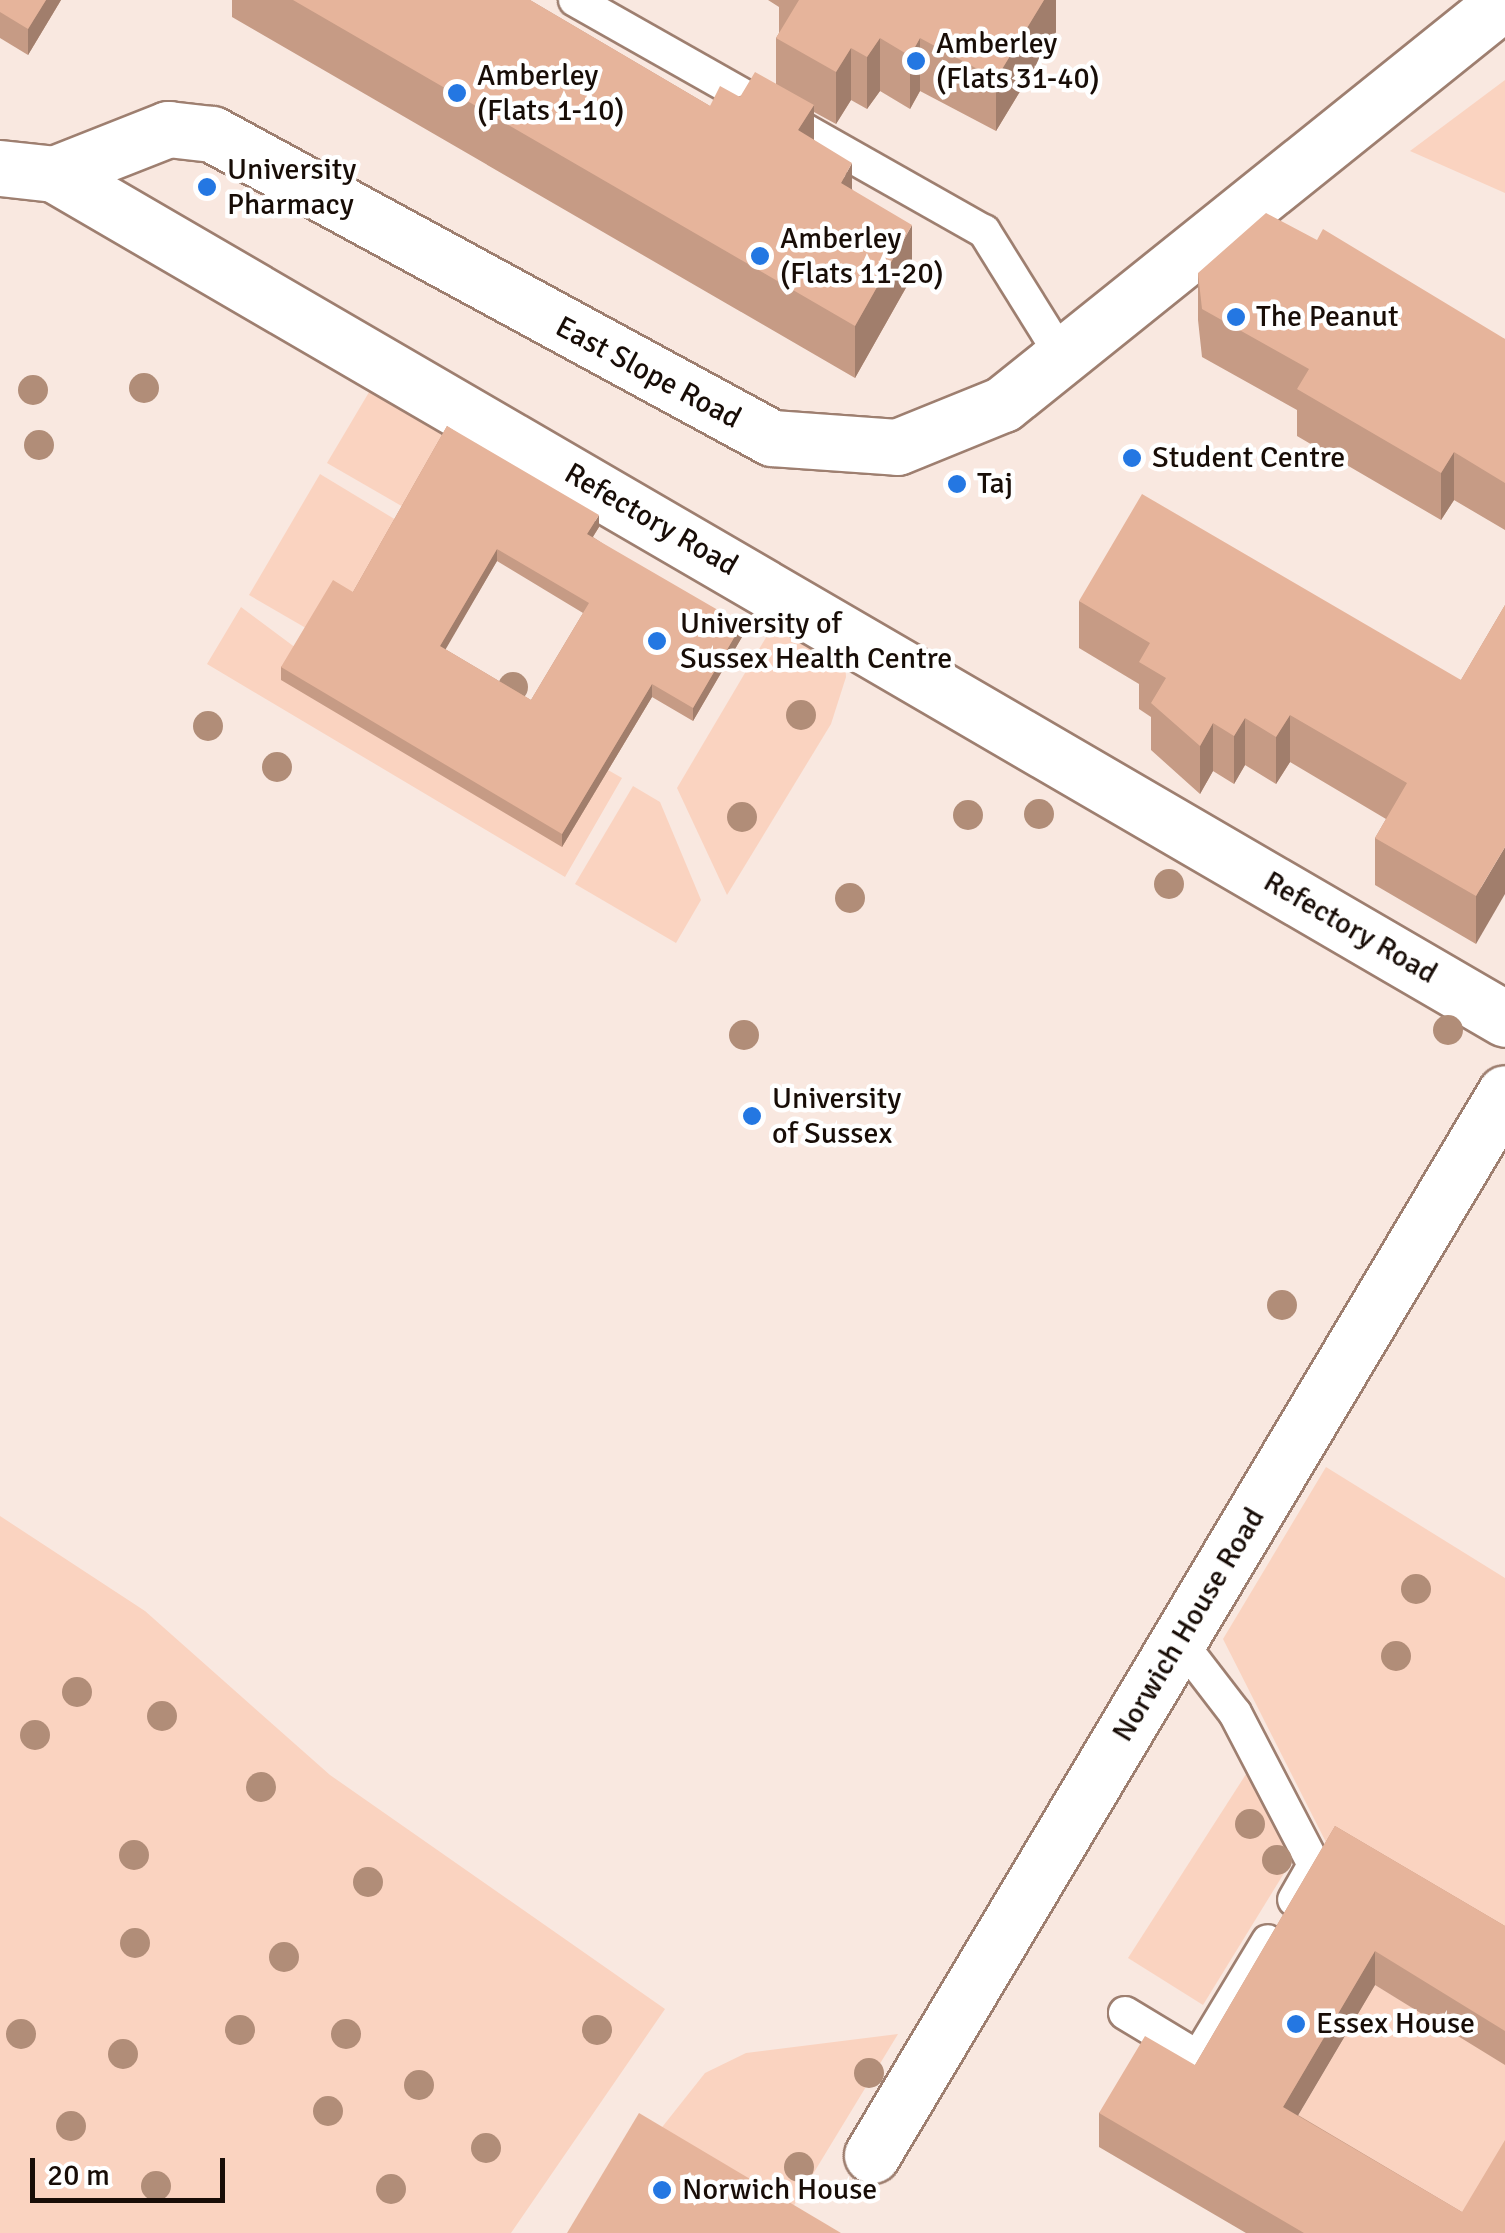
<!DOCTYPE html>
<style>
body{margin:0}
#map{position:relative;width:1505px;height:2233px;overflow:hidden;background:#fbf4f0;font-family:Signika,sans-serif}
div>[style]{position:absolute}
.built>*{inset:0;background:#f9e8e0}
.green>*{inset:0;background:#fad3c0}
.roads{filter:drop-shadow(2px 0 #9e7f70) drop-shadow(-2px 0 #9e7f70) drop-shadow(0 2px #9e7f70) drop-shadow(0 -2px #9e7f70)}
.service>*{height:32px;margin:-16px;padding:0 16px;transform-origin:16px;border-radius:16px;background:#fff}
.minor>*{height:55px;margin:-27.5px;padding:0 27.5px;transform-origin:27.5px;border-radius:27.5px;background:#fff}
.trees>*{width:30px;height:30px;margin:-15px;border-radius:50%;background:#b18d78}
.wall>*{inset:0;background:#c69b85}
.shaded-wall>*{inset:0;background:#a17e6c}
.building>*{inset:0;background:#e6b49b}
.dots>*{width:28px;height:28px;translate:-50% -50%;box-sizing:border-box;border:5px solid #fff;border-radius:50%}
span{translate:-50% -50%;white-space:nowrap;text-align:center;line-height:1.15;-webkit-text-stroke:9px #fff;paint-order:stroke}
.poi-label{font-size:30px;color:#180d07}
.left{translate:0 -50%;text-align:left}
.street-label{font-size:30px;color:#180d07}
.scale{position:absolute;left:30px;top:2158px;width:195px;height:45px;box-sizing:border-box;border:5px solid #180d07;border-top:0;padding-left:12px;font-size:30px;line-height:35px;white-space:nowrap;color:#180d07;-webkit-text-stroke:8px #fff;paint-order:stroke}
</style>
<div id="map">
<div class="built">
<div style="clip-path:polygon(0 0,1505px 0,1505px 2233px,0 2233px)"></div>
</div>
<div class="green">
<div style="clip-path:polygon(1505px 80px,1505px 193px,1410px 151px)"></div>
<div style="clip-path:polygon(378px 377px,465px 429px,405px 508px,327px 463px)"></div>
<div style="clip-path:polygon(320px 474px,401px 523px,353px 605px,311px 631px,249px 595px)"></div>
<div style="clip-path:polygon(241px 607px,562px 846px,608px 770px,622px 778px,565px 877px,207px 664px)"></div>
<div style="clip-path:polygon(781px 612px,845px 662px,846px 677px,831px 724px,727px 895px,677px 788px)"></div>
<div style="clip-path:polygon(633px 786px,660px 802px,701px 900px,676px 943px,575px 884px)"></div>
<div style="clip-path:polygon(1326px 1467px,1505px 1578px,1505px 1960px,1335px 1860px,1223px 1639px)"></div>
<div style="clip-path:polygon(0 1516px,145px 1611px,330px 1775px,665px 2009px,511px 2233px,0 2233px)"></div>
<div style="clip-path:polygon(1248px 1771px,1294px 1857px,1203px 2005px,1128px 1958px)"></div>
<div style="clip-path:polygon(1375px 1985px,1505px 2062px,1505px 2174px,1470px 2233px,1283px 2141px)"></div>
<div style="clip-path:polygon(898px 2034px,779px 2230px,644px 2150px,705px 2073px,746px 2053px)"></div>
</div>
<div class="roads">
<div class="service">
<div style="left:575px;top:0;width:470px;rotate:29.5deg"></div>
<div style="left:984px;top:231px;width:150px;rotate:58.1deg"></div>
<div style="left:1181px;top:1643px;width:88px;rotate:52.4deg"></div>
<div style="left:1235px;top:1713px;width:171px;rotate:62.5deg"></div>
<div style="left:1314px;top:1865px;width:40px;rotate:119.7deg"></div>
<div style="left:1125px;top:2013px;width:85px;rotate:31.1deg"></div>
<div style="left:1198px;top:2057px;width:135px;rotate:-58.9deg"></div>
</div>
<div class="minor">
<div style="left:0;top:168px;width:54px;rotate:6.3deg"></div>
<div style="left:54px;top:174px;width:123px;rotate:-21.5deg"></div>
<div style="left:168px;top:129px;width:44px;rotate:6.5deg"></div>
<div style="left:212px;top:134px;width:637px;rotate:28.5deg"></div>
<div style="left:772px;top:438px;width:125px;rotate:4.1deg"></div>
<div style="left:897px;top:447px;width:114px;rotate:-22.1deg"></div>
<div style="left:1003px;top:404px;width:644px;rotate:-38.76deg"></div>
<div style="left:54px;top:174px;width:1679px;rotate:30.21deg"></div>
<div style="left:872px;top:2155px;width:1236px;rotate:-59.2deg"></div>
</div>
</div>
<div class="trees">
<div style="left:144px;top:388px"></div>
<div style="left:33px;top:390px"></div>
<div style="left:39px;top:445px"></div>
<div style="left:513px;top:687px"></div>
<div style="left:801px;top:715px"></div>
<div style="left:208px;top:726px"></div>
<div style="left:277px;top:767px"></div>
<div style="left:1039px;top:814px"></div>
<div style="left:968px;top:815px"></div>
<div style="left:742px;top:817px"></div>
<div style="left:1169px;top:884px"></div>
<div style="left:850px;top:898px"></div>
<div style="left:1448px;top:1030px"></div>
<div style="left:744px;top:1035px"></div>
<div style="left:1282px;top:1305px"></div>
<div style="left:1416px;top:1589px"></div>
<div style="left:1396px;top:1656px"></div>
<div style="left:77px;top:1692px"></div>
<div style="left:162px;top:1716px"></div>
<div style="left:35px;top:1735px"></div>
<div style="left:261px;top:1787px"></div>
<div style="left:1250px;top:1824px"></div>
<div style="left:134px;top:1855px"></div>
<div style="left:1277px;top:1860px"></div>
<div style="left:368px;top:1882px"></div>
<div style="left:135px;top:1943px"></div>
<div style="left:284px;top:1957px"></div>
<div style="left:240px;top:2030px"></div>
<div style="left:597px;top:2030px"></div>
<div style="left:21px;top:2034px"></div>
<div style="left:346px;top:2034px"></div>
<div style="left:123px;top:2054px"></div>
<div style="left:869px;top:2073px"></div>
<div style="left:419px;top:2085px"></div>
<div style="left:328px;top:2111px"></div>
<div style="left:71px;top:2126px"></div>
<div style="left:486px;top:2148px"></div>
<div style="left:799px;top:2167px"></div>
<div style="left:156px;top:2186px"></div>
<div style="left:391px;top:2189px"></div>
</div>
<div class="wall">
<div style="clip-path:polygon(0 0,61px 0,28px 55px,0 38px)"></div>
<div style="clip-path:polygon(232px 0,530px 0,710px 106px,776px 84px,776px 38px,779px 33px,779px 7px,768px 0,1056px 0,1056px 32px,996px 131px,920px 91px,910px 109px,880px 91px,867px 109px,851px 100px,836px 124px,814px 112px,814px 140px,852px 189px,912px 277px,855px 378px,232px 17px)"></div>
<div style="clip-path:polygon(1198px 273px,1505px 339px,1505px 530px,1454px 500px,1441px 520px,1297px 436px,1297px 410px,1202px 357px,1198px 320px)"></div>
<div style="clip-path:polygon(evenodd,447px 426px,599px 527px,593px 537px,742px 637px,693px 721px,652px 697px,562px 847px,281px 680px,281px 667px,353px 592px,447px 426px,497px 561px,583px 613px,531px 700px,445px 649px,497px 561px)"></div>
<div style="clip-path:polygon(1079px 601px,1461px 680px,1505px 605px,1476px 944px,1375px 885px,1375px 838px,1386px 819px,1290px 762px,1276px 784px,1245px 765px,1234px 784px,1213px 771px,1200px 794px,1151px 750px,1151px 717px,1139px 709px,1139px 684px,1079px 648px)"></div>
<div style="clip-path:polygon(1335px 1826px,1505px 1926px,1505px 2065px,1375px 1985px,1298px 2115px,1462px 2212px,1505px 2233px,1246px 2233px,1099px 2147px,1099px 2113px,1195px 2065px)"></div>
</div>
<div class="shaded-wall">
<div style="clip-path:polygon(46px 0,61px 0,28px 55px,28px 29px)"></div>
<div style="clip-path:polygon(1044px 0,1056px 0,1056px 32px,996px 131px,996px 79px)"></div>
<div style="clip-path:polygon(880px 38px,880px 91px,867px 109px,867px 57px)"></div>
<div style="clip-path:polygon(920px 38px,920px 91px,910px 109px,910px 56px)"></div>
<div style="clip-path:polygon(851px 48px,851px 100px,836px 124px,836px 72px)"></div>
<div style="clip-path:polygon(814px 105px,814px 158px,798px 130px)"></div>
<div style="clip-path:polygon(852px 163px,852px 216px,841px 183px)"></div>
<div style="clip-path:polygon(912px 225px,912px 277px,855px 378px,855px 326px)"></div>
<div style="clip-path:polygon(1454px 452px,1454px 500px,1441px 520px,1441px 473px)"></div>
<div style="clip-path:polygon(599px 515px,599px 527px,587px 546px,587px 534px)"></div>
<div style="clip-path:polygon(497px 549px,497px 561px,440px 659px,440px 646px)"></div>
<div style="clip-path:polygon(742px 624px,742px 637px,693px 721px,693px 708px)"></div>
<div style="clip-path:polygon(652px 684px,652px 697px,562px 847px,562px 834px)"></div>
<div style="clip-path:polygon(1290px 715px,1290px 762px,1276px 784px,1276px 737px)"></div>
<div style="clip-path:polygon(1245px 718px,1245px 765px,1234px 784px,1234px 736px)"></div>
<div style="clip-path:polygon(1213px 723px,1213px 771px,1200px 794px,1200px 746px)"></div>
<div style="clip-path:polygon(1505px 847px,1505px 894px,1476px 944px,1476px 896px)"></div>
<div style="clip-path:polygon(1375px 1951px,1375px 1985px,1283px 2141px,1283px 2107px)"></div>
</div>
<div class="building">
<div style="clip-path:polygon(0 0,46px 0,28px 29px,0 12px)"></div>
<div style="clip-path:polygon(293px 0,530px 0,710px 106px,720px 86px,740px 97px,755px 72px,814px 105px,798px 130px,852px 163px,841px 183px,912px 225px,855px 326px)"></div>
<div style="clip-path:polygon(799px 0,1044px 0,996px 79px,920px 38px,910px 56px,880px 38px,867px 57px,851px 48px,836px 72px,776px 38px)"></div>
<div style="clip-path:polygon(1266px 213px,1317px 240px,1323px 229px,1505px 339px,1505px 483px,1454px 452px,1441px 473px,1297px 389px,1309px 369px,1202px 309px,1198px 273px)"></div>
<div style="clip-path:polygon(evenodd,447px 426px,599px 515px,587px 534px,742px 624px,693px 708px,652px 684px,562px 834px,281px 667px,333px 580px,353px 592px,447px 426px,497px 549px,589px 603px,531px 700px,440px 646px,497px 549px)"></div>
<div style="clip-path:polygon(1142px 494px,1461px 680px,1505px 605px,1505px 847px,1476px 896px,1375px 838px,1407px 783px,1290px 715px,1276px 737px,1245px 718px,1234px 736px,1213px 723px,1200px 746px,1151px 703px,1166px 678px,1139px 662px,1150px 643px,1079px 601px)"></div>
<div style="clip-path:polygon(1335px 1826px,1505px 1926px,1505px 2031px,1375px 1951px,1283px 2107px,1462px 2212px,1505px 2140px,1505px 2233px,1304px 2233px,1099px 2113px,1145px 2036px,1195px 2065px)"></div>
<div style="clip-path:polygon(639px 2113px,841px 2233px,567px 2233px)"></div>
</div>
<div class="dots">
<div style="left:916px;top:61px;background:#2477e2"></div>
<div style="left:457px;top:93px;background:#2477e2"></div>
<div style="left:207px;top:187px;background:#2477e2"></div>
<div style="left:760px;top:256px;background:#2477e2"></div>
<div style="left:1236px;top:317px;background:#2477e2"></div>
<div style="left:1132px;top:458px;background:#2477e2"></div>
<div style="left:957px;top:484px;background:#2477e2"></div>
<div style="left:657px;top:641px;background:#2477e2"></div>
<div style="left:752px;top:1116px;background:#2477e2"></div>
<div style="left:1296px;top:2024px;background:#2477e2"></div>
<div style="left:662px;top:2190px;background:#2477e2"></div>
</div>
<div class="poi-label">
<span class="left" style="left:936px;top:61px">Amberley<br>(Flats 31-40)</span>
<span class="left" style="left:477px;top:93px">Amberley<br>(Flats 1-10)</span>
<span class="left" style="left:227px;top:187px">University<br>Pharmacy</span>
<span class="left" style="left:780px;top:256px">Amberley<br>(Flats 11-20)</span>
<span class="left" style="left:1256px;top:317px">The Peanut</span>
<span class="left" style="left:1152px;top:458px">Student Centre</span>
<span class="left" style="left:977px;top:484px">Taj</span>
<span class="left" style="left:680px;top:641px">University of<br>Sussex Health Centre</span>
<span class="left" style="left:772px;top:1116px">University<br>of Sussex</span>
<span class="left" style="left:1316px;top:2024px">Essex House</span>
<span class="left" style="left:682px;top:2190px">Norwich House</span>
</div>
<div class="street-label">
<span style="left:648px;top:373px;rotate:28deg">East Slope Road</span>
<span style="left:651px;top:520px;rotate:30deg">Refectory Road</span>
<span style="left:1350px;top:928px;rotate:30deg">Refectory Road</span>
<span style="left:1189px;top:1625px;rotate:-59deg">Norwich House Road</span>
</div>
<div class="scale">20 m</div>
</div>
